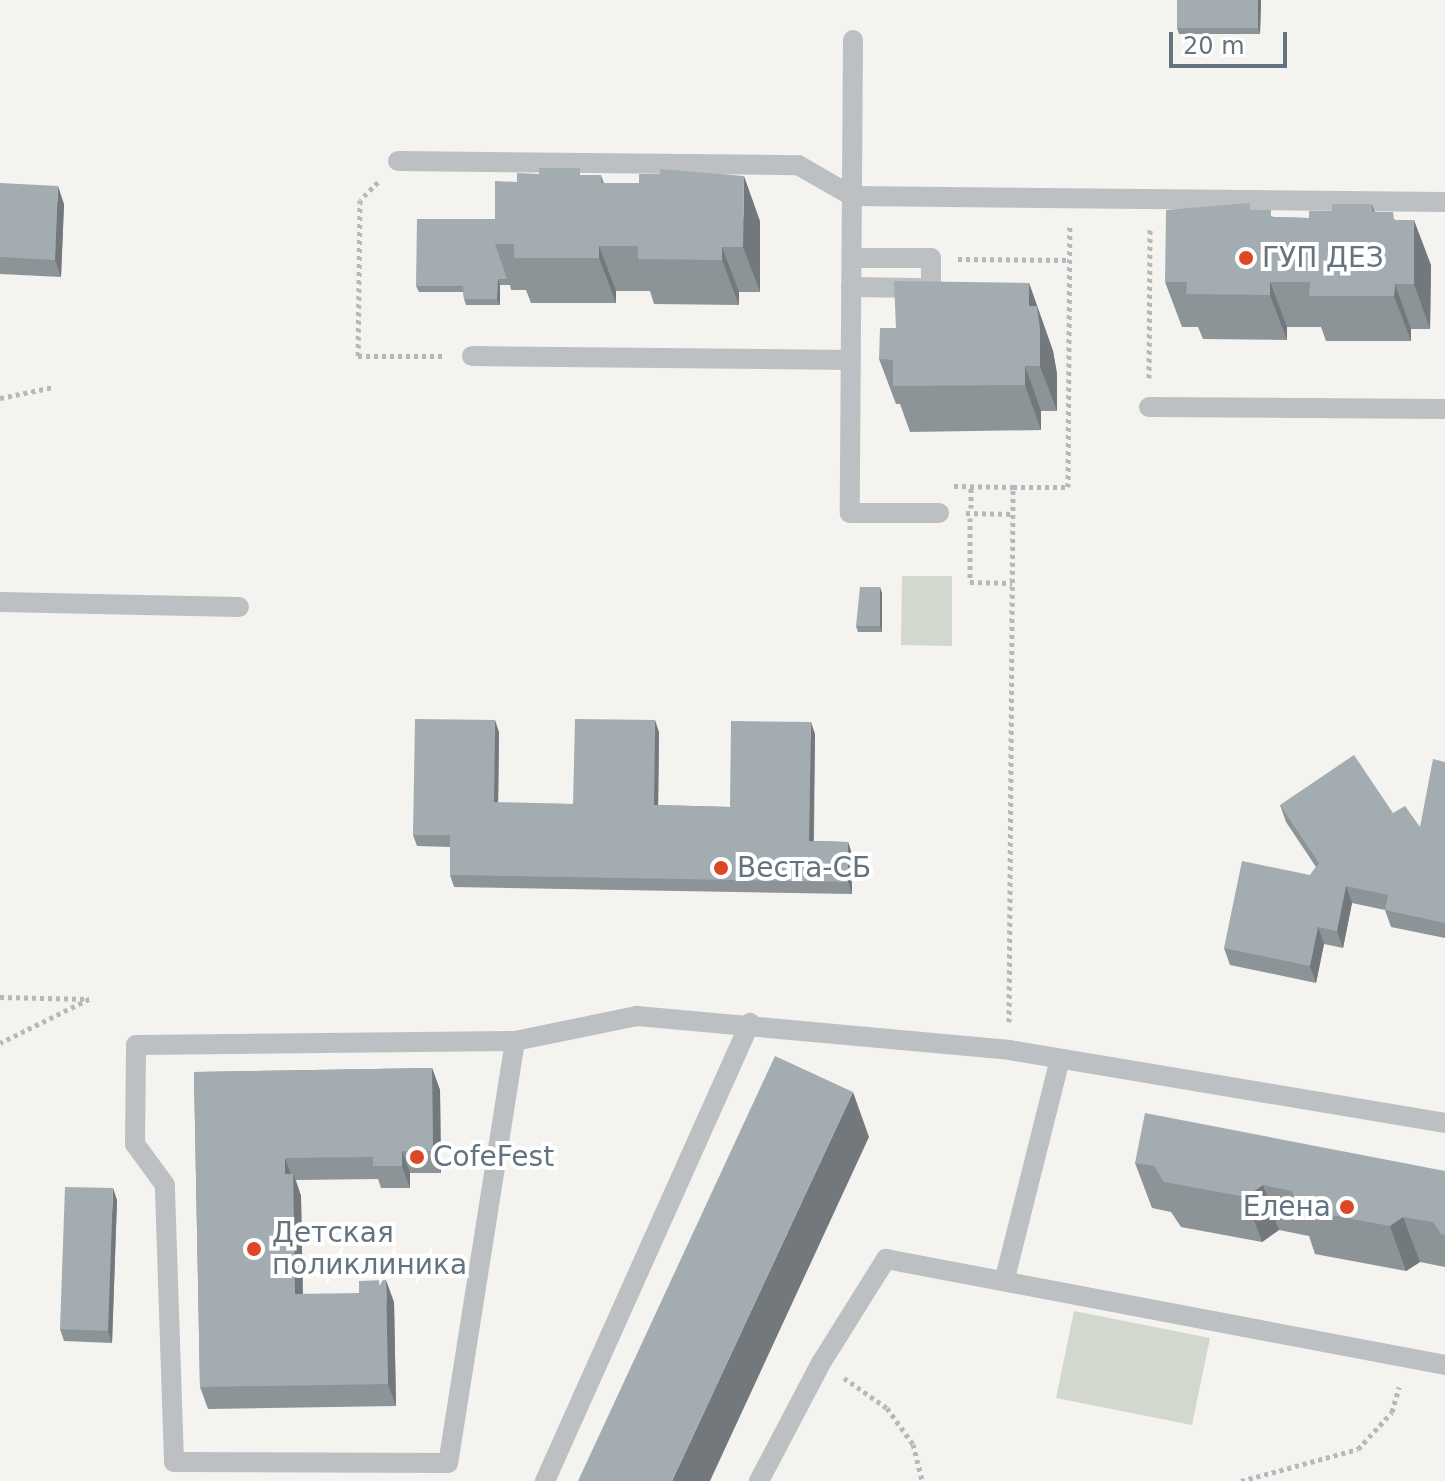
<!DOCTYPE html>
<meta charset="utf-8">
<style>
body{margin:0}
#map{position:relative;width:1445px;height:1481px;overflow:hidden;background:#f4f3ef;font-family:"DejaVu Sans",sans-serif}
div>[style]{position:absolute}
.green>*{inset:0;background:#d3d8cf}
.path>*{height:5px;margin-top:-2.5px;transform-origin:0;background:repeating-linear-gradient(90deg,#b6b9bb 0 4px,transparent 0 8px)}
.lane>*{height:20px;margin:-10px;padding:0 10px;transform-origin:10px;border-radius:10px;background:#bcc0c3}
.wall>*{inset:0;background:#8c9498}
.shaded-wall>*{inset:0;background:#72787c}
.building>*{inset:0;background:#a3acb1}
.dots>*{width:22px;height:22px;translate:-50% -50%;box-sizing:border-box;border:4px solid #fff;border-radius:50%}
span{translate:-50% -50%;white-space:nowrap;text-align:center;line-height:1.15;-webkit-text-stroke:8px #fff;paint-order:stroke}
.poi-label{font-size:28px;color:#637480}
.left{translate:0 -50%;text-align:left}
.right{translate:-100% -50%;text-align:right}
.scale{position:absolute;left:1169px;top:32px;width:118px;height:36px;box-sizing:border-box;border:4px solid #637480;border-top:0;padding-left:10px;font-size:24px;line-height:28px;white-space:nowrap;color:#637480;-webkit-text-stroke:6px #fff;paint-order:stroke}
</style>
<div id="map">
<div class="green">
<div style="clip-path:polygon(902px 576px,952px 576px,952px 646px,901px 645px)"></div>
<div style="clip-path:polygon(1074px 1311px,1210px 1338px,1192px 1425px,1056px 1398px)"></div>
</div>
<div class="path">
<div style="left:378px;top:182px;width:25px;rotate:135deg"></div>
<div style="left:360px;top:200px;width:156px;rotate:90.7deg"></div>
<div style="left:358px;top:356px;width:85px"></div>
<div style="left:958px;top:259px;width:111px;rotate:0.5deg"></div>
<div style="left:1149px;top:378px;width:150px;rotate:-89.6deg"></div>
<div style="left:0;top:398px;width:55px;rotate:-11.5deg"></div>
<div style="left:954px;top:486px;width:59px;rotate:1deg"></div>
<div style="left:971px;top:508px;width:22px;rotate:-90deg"></div>
<div style="left:966px;top:513px;width:47px;rotate:1.2deg"></div>
<div style="left:970px;top:518px;width:64px;rotate:90deg"></div>
<div style="left:970px;top:582px;width:42px;rotate:1.4deg"></div>
<div style="left:0;top:997px;width:89px;rotate:1.3deg"></div>
<div style="left:89px;top:999px;width:99px;rotate:153.7deg"></div>
<div style="left:1009px;top:1022px;width:535px;rotate:-89.57deg"></div>
<div style="left:1013px;top:487px;width:55px"></div>
<div style="left:1068px;top:487px;width:260px;rotate:-89.6deg"></div>
<div style="left:844px;top:1378px;width:52px;rotate:34.9deg"></div>
<div style="left:887px;top:1408px;width:44px;rotate:54.2deg"></div>
<div style="left:913px;top:1444px;width:38px;rotate:76deg"></div>
<div style="left:1241px;top:1481px;width:121px;rotate:-15.3deg"></div>
<div style="left:1358px;top:1449px;width:50px;rotate:-47.4deg"></div>
<div style="left:1392px;top:1412px;width:26px;rotate:-74deg"></div>
</div>
<div class="lane">
<div style="left:853px;top:40px;width:473px;rotate:90.4deg"></div>
<div style="left:850px;top:513px;width:89px"></div>
<div style="left:398px;top:161px;width:400px;rotate:0.6deg"></div>
<div style="left:798px;top:165px;width:62px;rotate:29.9deg"></div>
<div style="left:852px;top:196px;width:593px;rotate:0.58deg"></div>
<div style="left:852px;top:258px;width:79px"></div>
<div style="left:931px;top:258px;width:30px;rotate:90deg"></div>
<div style="left:851px;top:287px;width:67px;rotate:0.9deg"></div>
<div style="left:472px;top:356px;width:379px;rotate:0.6deg"></div>
<div style="left:1149px;top:407px;width:296px;rotate:0.4deg"></div>
<div style="left:0;top:602px;width:239px;rotate:1.2deg"></div>
<div style="left:515px;top:1041px;width:427px;rotate:99deg"></div>
<div style="left:448px;top:1463px;width:274px;rotate:-179.8deg"></div>
<div style="left:174px;top:1462px;width:277px;rotate:-91.9deg"></div>
<div style="left:165px;top:1185px;width:51px;rotate:-126.2deg"></div>
<div style="left:135px;top:1144px;width:99px;rotate:-89.4deg"></div>
<div style="left:136px;top:1045px;width:379px;rotate:-0.6deg"></div>
<div style="left:515px;top:1041px;width:125px;rotate:-11.6deg"></div>
<div style="left:637px;top:1016px;width:374px;rotate:5.2deg"></div>
<div style="left:1009px;top:1050px;width:442px;rotate:9.5deg"></div>
<div style="left:1005px;top:1278px;width:226px;rotate:-75.9deg"></div>
<div style="left:545px;top:1481px;width:502px;rotate:-65.89deg"></div>
<div style="left:759px;top:1481px;width:133px;rotate:-62.3deg"></div>
<div style="left:821px;top:1363px;width:123px;rotate:-58deg"></div>
<div style="left:886px;top:1259px;width:569px;rotate:10.74deg"></div>
</div>
<div class="wall">
<div style="clip-path:polygon(1177px 0,1261px 0,1260px 34px,1179px 34px,1177px 28px)"></div>
<div style="clip-path:polygon(582px 175px,601px 175px,604px 183px,760px 221px,760px 292px,739px 292px,739px 305px,654px 304px,650px 291px,616px 291px,616px 303px,531px 303px,526px 290px,511px 290px,510px 285px,500px 285px,500px 305px,466px 305px,464px 299px,463px 292px,419px 292px,416px 286px,495px 219px,517px 182px)"></div>
<div style="clip-path:polygon(0 183px,64px 204px,61px 277px,0 274px)"></div>
<div style="clip-path:polygon(1372px 204px,1375px 212px,1396px 220px,1431px 265px,1430px 329px,1411px 329px,1411px 341px,1326px 341px,1321px 327px,1287px 327px,1287px 340px,1203px 339px,1198px 327px,1182px 327px,1165px 282px,1253px 210px,1274px 217px,1309px 218px,1332px 211px)"></div>
<div style="clip-path:polygon(1029px 283px,1053px 351px,1057px 374px,1057px 411px,1041px 411px,1041px 430px,910px 432px,900px 404px,896px 404px,879px 359px,896px 328px)"></div>
<div style="clip-path:polygon(882px 593px,882px 632px,858px 632px,856px 626px)"></div>
<div style="clip-path:polygon(499px 732px,498px 803px,573px 804px,659px 732px,658px 805px,730px 807px,815px 734px,814px 841px,848px 842px,852px 854px,852px 894px,454px 887px,450px 875px,450px 847px,417px 846px,413px 835px)"></div>
<div style="clip-path:polygon(1445px 762px,1445px 938px,1391px 927px,1385px 910px,1352px 903px,1343px 948px,1324px 944px,1316px 983px,1230px 965px,1224px 948px,1310px 875px,1316px 867px,1286px 822px,1280px 805px,1393px 813px,1420px 827px)"></div>
<div style="clip-path:polygon(432px 1068px,440px 1090px,441px 1173px,410px 1173px,410px 1188px,381px 1188px,378px 1179px,296px 1180px,301px 1196px,303px 1294px,394px 1302px,396px 1406px,208px 1409px,200px 1387px,194px 1072px)"></div>
<div style="clip-path:polygon(1135px 1163px,1445px 1171px,1445px 1267px,1420px 1262px,1406px 1271px,1315px 1254px,1309px 1236px,1279px 1230px,1262px 1242px,1181px 1227px,1171px 1212px,1152px 1208px)"></div>
<div style="clip-path:polygon(117px 1200px,112px 1343px,64px 1341px,60px 1329px)"></div>
</div>
<div class="shaded-wall">
<div style="clip-path:polygon(1258px 0,1261px 0,1260px 34px,1258px 28px)"></div>
<div style="clip-path:polygon(744px 176px,760px 221px,760px 292px,743px 247px)"></div>
<div style="clip-path:polygon(58px 186px,64px 204px,61px 277px,55px 260px)"></div>
<div style="clip-path:polygon(1414px 220px,1431px 265px,1430px 329px,1414px 284px)"></div>
<div style="clip-path:polygon(599px 246px,616px 291px,616px 303px,599px 258px)"></div>
<div style="clip-path:polygon(722px 247px,739px 292px,739px 305px,722px 260px)"></div>
<div style="clip-path:polygon(498px 279px,500px 285px,500px 305px,497px 299px)"></div>
<div style="clip-path:polygon(1270px 282px,1287px 327px,1287px 340px,1270px 295px)"></div>
<div style="clip-path:polygon(1029px 283px,1053px 351px,1057px 374px,1057px 411px,1040px 366px,1029px 306px)"></div>
<div style="clip-path:polygon(1395px 284px,1411px 329px,1411px 341px,1394px 296px)"></div>
<div style="clip-path:polygon(1025px 366px,1041px 411px,1041px 430px,1025px 385px)"></div>
<div style="clip-path:polygon(880px 587px,882px 593px,882px 632px,880px 626px)"></div>
<div style="clip-path:polygon(495px 720px,499px 732px,498px 814px,494px 802px)"></div>
<div style="clip-path:polygon(655px 720px,659px 732px,658px 817px,654px 805px)"></div>
<div style="clip-path:polygon(811px 722px,815px 734px,813px 853px,809px 841px)"></div>
<div style="clip-path:polygon(848px 842px,852px 854px,852px 894px,848px 882px)"></div>
<div style="clip-path:polygon(1346px 886px,1352px 903px,1343px 948px,1337px 931px)"></div>
<div style="clip-path:polygon(1318px 927px,1324px 944px,1316px 983px,1310px 966px)"></div>
<div style="clip-path:polygon(432px 1068px,440px 1090px,441px 1173px,433px 1151px)"></div>
<div style="clip-path:polygon(853px 1092px,869px 1137px,710px 1481px,672px 1481px)"></div>
<div style="clip-path:polygon(402px 1151px,410px 1173px,410px 1188px,402px 1166px)"></div>
<div style="clip-path:polygon(285px 1158px,293px 1180px,285px 1174px)"></div>
<div style="clip-path:polygon(293px 1174px,301px 1196px,303px 1316px,295px 1294px)"></div>
<div style="clip-path:polygon(1263px 1185px,1279px 1230px,1262px 1242px,1246px 1197px)"></div>
<div style="clip-path:polygon(113px 1188px,117px 1200px,112px 1343px,108px 1331px)"></div>
<div style="clip-path:polygon(1403px 1217px,1420px 1262px,1406px 1271px,1390px 1226px)"></div>
<div style="clip-path:polygon(386px 1280px,394px 1302px,396px 1406px,388px 1384px)"></div>
</div>
<div class="building">
<div style="clip-path:polygon(1177px 0,1258px 0,1258px 28px,1177px 28px)"></div>
<div style="clip-path:polygon(539px 168px,580px 168px,580px 175px,601px 175px,601px 183px,639px 183px,639px 174px,660px 174px,660px 169px,744px 176px,743px 247px,722px 247px,722px 260px,638px 259px,638px 246px,599px 246px,599px 258px,514px 258px,514px 244px,495px 244px,495px 181px,517px 182px,517px 173px,539px 174px)"></div>
<div style="clip-path:polygon(0 183px,58px 186px,55px 260px,0 257px)"></div>
<div style="clip-path:polygon(1250px 203px,1250px 210px,1271px 210px,1271px 217px,1309px 218px,1309px 211px,1332px 211px,1332px 204px,1372px 204px,1372px 212px,1393px 212px,1394px 220px,1414px 220px,1414px 284px,1395px 284px,1394px 296px,1309px 296px,1310px 282px,1270px 282px,1270px 295px,1186px 294px,1187px 282px,1165px 282px,1166px 210px)"></div>
<div style="clip-path:polygon(417px 219px,495px 219px,495px 244px,507px 279px,498px 279px,497px 299px,464px 299px,463px 286px,416px 286px)"></div>
<div style="clip-path:polygon(894px 281px,1029px 283px,1029px 306px,1037px 306px,1040px 329px,1040px 366px,1025px 366px,1025px 385px,893px 386px,893px 360px,879px 359px,880px 328px,896px 328px)"></div>
<div style="clip-path:polygon(860px 587px,880px 587px,880px 626px,856px 626px)"></div>
<div style="clip-path:polygon(415px 719px,495px 720px,494px 802px,573px 804px,575px 719px,655px 720px,654px 805px,730px 807px,731px 721px,811px 722px,809px 841px,848px 842px,848px 882px,450px 875px,450px 835px,413px 835px)"></div>
<div style="clip-path:polygon(1354px 755px,1393px 813px,1405px 806px,1420px 827px,1433px 759px,1445px 762px,1445px 923px,1385px 910px,1388px 895px,1346px 886px,1337px 931px,1318px 927px,1310px 966px,1224px 948px,1242px 861px,1310px 875px,1319px 863px,1280px 805px)"></div>
<div style="clip-path:polygon(775px 1056px,853px 1092px,672px 1481px,578px 1481px)"></div>
<div style="clip-path:polygon(432px 1068px,433px 1151px,402px 1151px,402px 1166px,373px 1166px,373px 1157px,285px 1158px,285px 1174px,293px 1174px,295px 1294px,359px 1293px,359px 1281px,386px 1280px,388px 1384px,200px 1387px,194px 1072px)"></div>
<div style="clip-path:polygon(1145px 1113px,1445px 1171px,1445px 1235px,1441px 1234px,1433px 1222px,1403px 1217px,1390px 1226px,1299px 1209px,1292px 1191px,1263px 1185px,1246px 1197px,1164px 1182px,1154px 1166px,1135px 1163px)"></div>
<div style="clip-path:polygon(65px 1187px,113px 1188px,108px 1331px,60px 1329px)"></div>
</div>
<div class="dots">
<div style="left:1246px;top:258px;background:#dd4726"></div>
<div style="left:721px;top:868px;background:#dd4726"></div>
<div style="left:417px;top:1157px;background:#dd4726"></div>
<div style="left:1347px;top:1207px;background:#dd4726"></div>
<div style="left:254px;top:1249px;background:#dd4726"></div>
</div>
<div class="poi-label">
<span class="left" style="left:1262px;top:258px">ГУП ДЕЗ</span>
<span class="left" style="left:737px;top:868px">Веста-СБ</span>
<span class="left" style="left:433px;top:1157px">CofeFest</span>
<span class="right" style="left:1331px;top:1207px">Елена</span>
<span class="left" style="left:272px;top:1249px">Детская<br>поликлиника</span>
</div>
<div class="scale">20 m</div>
</div>
